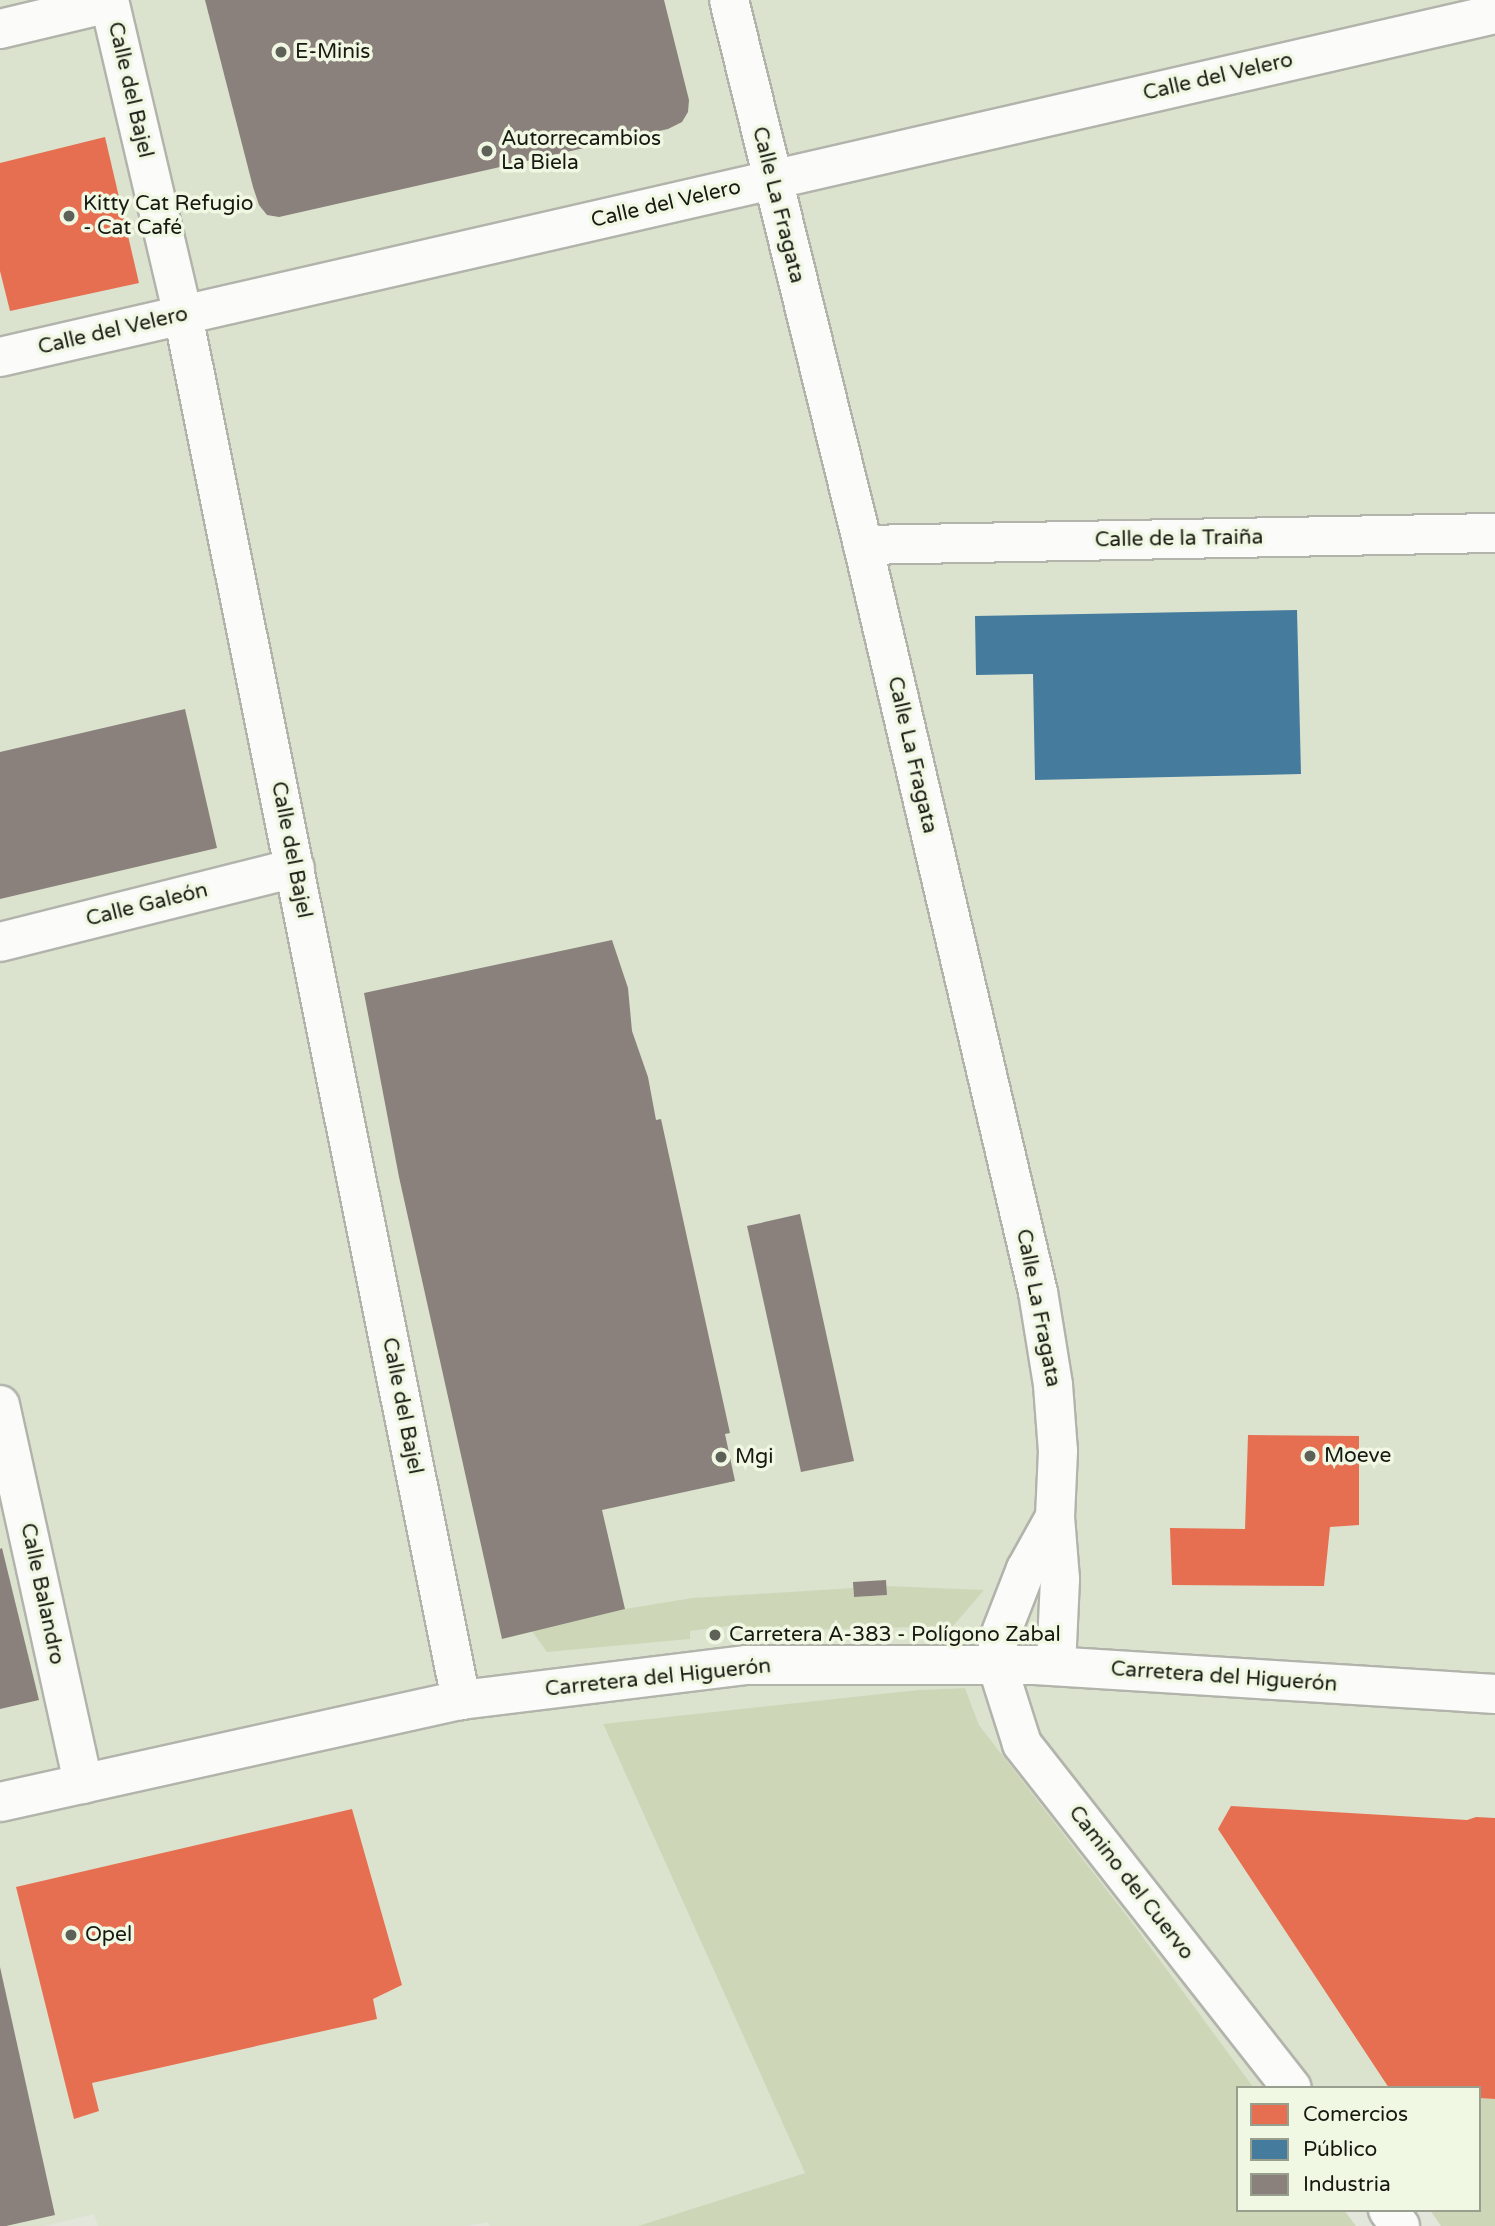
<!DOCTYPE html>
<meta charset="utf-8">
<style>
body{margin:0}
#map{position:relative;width:1495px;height:2226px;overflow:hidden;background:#e2e6db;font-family:"Varela Round",sans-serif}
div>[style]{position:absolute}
.built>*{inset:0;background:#dbe3ce}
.green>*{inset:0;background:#cdd7b8}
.shops>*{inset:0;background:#e76f51}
.public>*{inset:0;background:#457b9d}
.industry>*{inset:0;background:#8a817c}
.roads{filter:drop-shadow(2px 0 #b2b4ac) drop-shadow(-2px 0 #b2b4ac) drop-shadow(0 2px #b2b4ac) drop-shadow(0 -2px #b2b4ac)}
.street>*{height:38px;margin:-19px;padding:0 19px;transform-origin:19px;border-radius:19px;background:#fbfbfa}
.primary>*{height:38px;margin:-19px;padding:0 19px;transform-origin:19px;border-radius:19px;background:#fbfbfa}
.dots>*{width:19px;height:19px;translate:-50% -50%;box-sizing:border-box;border:4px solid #f0f8e3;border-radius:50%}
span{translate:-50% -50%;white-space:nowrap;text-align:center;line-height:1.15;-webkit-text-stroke:7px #f0f8e3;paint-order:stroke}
.poi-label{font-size:21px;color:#161911}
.left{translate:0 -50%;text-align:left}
.street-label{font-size:21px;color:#161911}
.legend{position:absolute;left:1236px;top:2086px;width:245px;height:126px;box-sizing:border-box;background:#f0f8e3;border:2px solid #999f8f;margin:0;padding:9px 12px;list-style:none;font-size:21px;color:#161911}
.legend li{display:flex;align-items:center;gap:14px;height:35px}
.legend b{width:35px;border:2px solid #999f8f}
</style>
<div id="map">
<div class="built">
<div style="clip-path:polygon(0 0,1495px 0,1495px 2099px,1479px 2098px,1479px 2088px,1254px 2088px,1134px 1925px,979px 1725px,965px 1688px,918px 1690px,603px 1725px,805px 2173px,638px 2226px,490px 2226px,488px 2222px,466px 2226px,98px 2226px,94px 2214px,45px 2226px,0 2226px)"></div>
</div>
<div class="green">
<div style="clip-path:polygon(887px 1586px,984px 1590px,953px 1626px,737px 1632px,736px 1625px,690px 1631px,690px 1639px,547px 1652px,532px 1631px,625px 1609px,692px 1598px,853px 1588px,854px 1597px,887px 1595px)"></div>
<div style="clip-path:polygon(965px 1688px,979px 1725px,1134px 1925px,1254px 2088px,1238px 2088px,1238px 2210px,1344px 2210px,1356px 2226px,638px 2226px,805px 2173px,603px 1724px,918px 1690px)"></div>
<div style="clip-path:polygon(1479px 2098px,1495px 2099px,1495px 2226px,1441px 2226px,1430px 2210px,1479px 2210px)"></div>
</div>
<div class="shops">
<div style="clip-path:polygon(105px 137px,139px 283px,10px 311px,0 271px,0 163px)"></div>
<div style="clip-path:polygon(1248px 1435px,1359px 1436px,1359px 1525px,1330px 1527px,1324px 1586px,1172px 1585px,1170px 1528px,1245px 1529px)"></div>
<div style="clip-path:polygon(1231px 1806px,1467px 1820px,1476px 1817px,1495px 1818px,1495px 2099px,1479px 2098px,1479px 2088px,1389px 2088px,1218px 1829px)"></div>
<div style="clip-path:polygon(352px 1809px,402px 1985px,373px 1999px,377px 2019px,92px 2083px,99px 2111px,74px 2119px,16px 1887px)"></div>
</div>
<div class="public">
<div style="clip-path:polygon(1297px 610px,1301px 774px,1035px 780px,1033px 674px,976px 675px,975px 616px)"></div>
</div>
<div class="industry">
<div style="clip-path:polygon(205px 0,664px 0,689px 100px,688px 112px,682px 122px,668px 129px,279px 217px,267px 215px,259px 205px,253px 187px)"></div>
<div style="clip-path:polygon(185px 709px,217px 848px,0 899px,0 752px)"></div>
<div style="clip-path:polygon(612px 940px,628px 988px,632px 1031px,648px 1077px,656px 1120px,661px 1119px,730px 1433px,725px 1434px,735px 1481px,602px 1510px,625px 1609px,502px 1639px,399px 1177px,364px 993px)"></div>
<div style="clip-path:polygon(800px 1214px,854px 1461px,801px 1472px,747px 1226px)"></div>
<div style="clip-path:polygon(2px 1548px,39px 1700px,0 1709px,0 1549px)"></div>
<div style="clip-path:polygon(886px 1580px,887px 1595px,854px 1597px,853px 1582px)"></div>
<div style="clip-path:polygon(0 1967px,55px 2215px,6px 2226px,0 2226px)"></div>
</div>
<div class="roads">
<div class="street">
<div style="left:109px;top:0;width:324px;rotate:76.8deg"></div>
<div style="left:183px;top:315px;width:1413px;rotate:78.65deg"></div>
<div style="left:729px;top:0;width:561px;rotate:76.19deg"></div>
<div style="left:863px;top:545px;width:767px;rotate:76.82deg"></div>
<div style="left:1038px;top:1292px;width:94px;rotate:80.8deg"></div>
<div style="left:1053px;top:1385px;width:66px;rotate:85.7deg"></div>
<div style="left:1058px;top:1451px;width:66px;rotate:92.6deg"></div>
<div style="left:1055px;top:1517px;width:62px;rotate:85.4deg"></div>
<div style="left:1060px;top:1579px;width:87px;rotate:92.6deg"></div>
<div style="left:0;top:29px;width:112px;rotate:-13.4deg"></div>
<div style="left:0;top:357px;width:1534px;rotate:-12.92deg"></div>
<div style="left:863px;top:545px;width:632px;rotate:-1.09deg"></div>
<div style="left:0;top:942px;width:304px;rotate:-14.1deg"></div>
<div style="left:0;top:1405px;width:388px;rotate:77.6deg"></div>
<div style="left:1055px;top:1517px;width:60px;rotate:119.1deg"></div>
<div style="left:1026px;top:1569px;width:77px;rotate:111.3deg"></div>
<div style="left:998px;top:1641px;width:24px;rotate:92deg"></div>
<div style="left:997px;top:1665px;width:83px;rotate:72.4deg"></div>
<div style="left:1022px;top:1744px;width:437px;rotate:51.9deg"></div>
<div style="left:1388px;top:2210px;width:20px;rotate:53deg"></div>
</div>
<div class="primary">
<div style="left:0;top:1802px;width:472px;rotate:-12.5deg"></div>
<div style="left:461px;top:1700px;width:288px;rotate:-7deg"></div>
<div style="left:747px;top:1665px;width:288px"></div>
<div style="left:1035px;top:1665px;width:461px;rotate:3.6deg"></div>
</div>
</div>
<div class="dots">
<div style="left:281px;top:52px;background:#5d6158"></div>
<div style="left:487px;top:151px;background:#5d6158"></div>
<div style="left:69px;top:216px;background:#5d6158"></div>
<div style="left:1310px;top:1456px;background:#5d6158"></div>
<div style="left:721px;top:1457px;background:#5d6158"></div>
<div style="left:715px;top:1635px;background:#5d6158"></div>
<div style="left:71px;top:1935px;background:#5d6158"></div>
</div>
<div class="poi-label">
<span class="left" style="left:295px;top:52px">E-Minis</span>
<span class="left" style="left:501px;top:151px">Autorrecambios<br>La Biela</span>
<span class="left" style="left:83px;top:216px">Kitty Cat Refugio<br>- Cat Café</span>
<span class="left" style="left:1324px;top:1456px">Moeve</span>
<span class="left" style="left:735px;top:1457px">Mgi</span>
<span class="left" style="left:729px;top:1635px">Carretera A-383 - Polígono Zabal</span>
<span class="left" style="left:85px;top:1935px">Opel</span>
</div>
<div class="street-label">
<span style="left:1218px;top:77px;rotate:-13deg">Calle del Velero</span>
<span style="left:130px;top:90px;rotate:77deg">Calle del Bajel</span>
<span style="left:666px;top:204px;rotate:-13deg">Calle del Velero</span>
<span style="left:778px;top:205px;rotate:76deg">Calle La Fragata</span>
<span style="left:113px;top:331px;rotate:-13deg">Calle del Velero</span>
<span style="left:1179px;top:539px;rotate:-1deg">Calle de la Traiña</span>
<span style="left:912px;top:755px;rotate:77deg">Calle La Fragata</span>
<span style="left:291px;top:850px;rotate:79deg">Calle del Bajel</span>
<span style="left:147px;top:905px;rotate:-14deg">Calle Galeón</span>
<span style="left:1038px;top:1308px;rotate:79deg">Calle La Fragata</span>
<span style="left:402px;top:1406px;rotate:79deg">Calle del Bajel</span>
<span style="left:42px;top:1594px;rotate:78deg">Calle Balandro</span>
<span style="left:1224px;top:1677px;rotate:4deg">Carretera del Higuerón</span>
<span style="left:658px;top:1678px;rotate:-6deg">Carretera del Higuerón</span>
<span style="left:1131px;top:1883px;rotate:52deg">Camino del Cuervo</span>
</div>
<ul class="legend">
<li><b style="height:19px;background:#e76f51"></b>Comercios</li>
<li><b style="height:19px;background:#457b9d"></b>Público</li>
<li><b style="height:19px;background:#8a817c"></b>Industria</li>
</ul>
</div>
